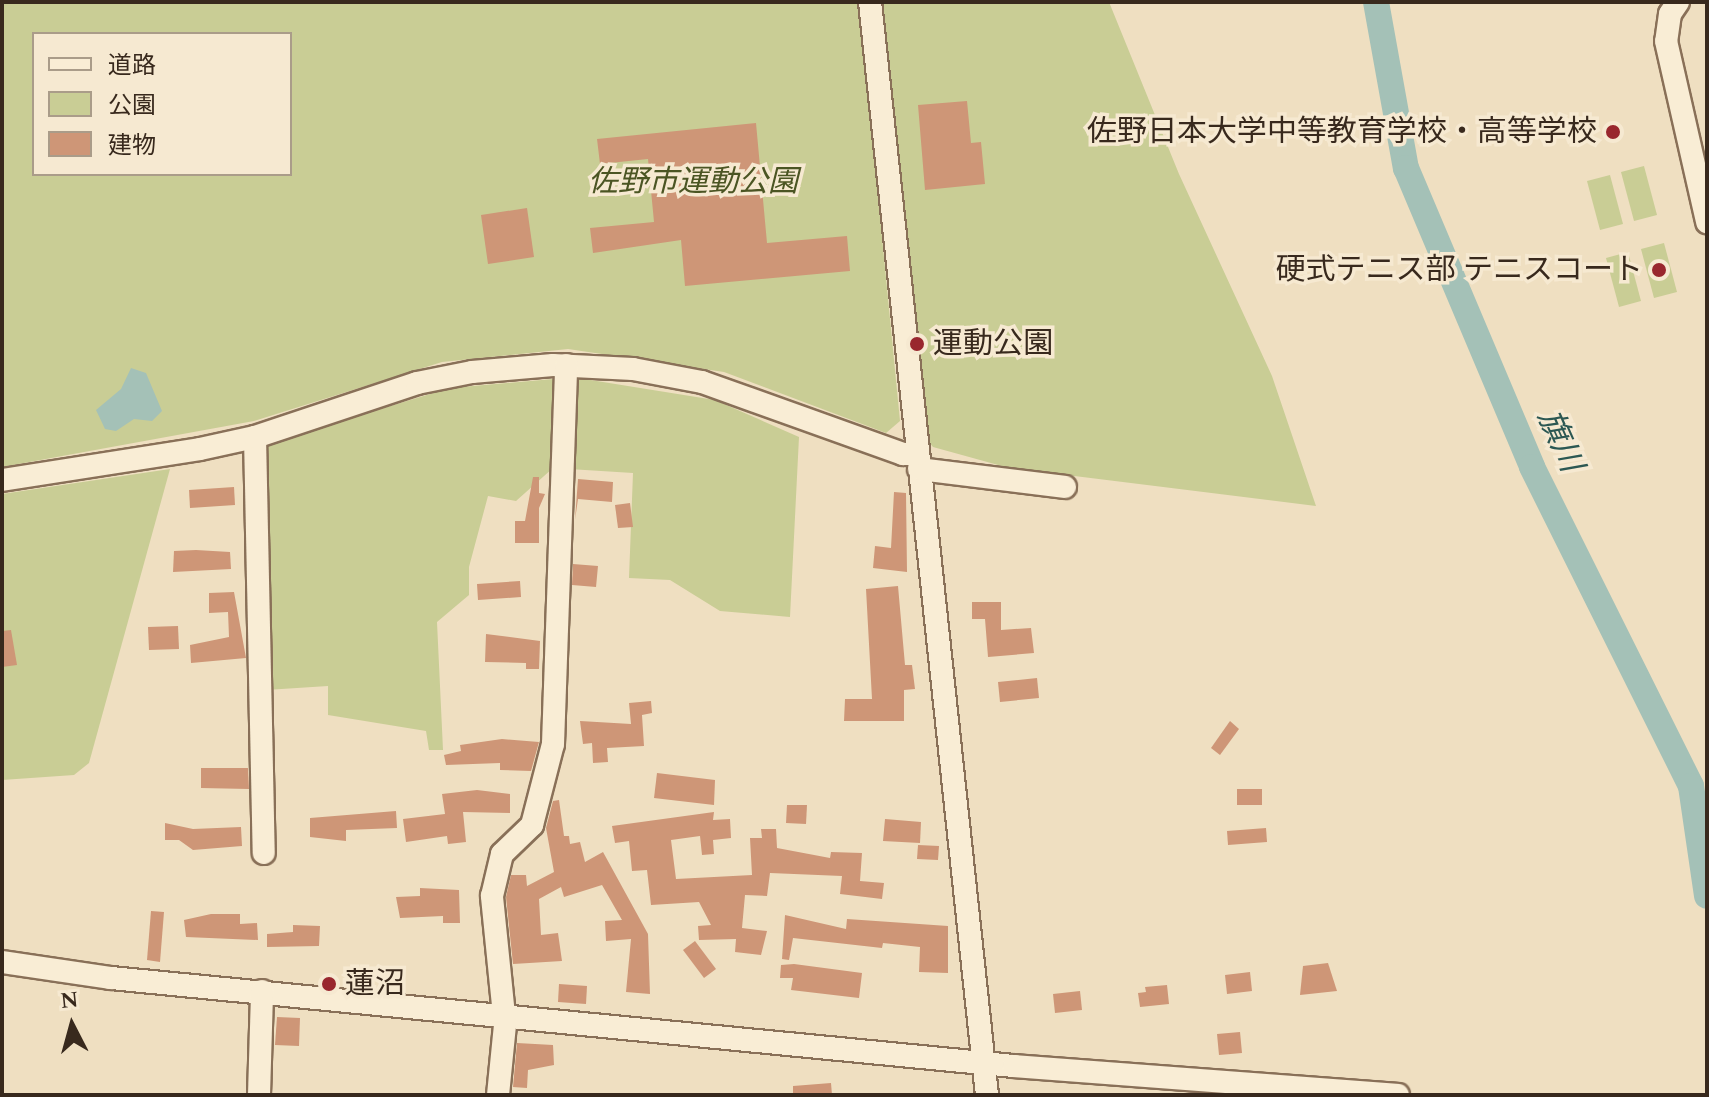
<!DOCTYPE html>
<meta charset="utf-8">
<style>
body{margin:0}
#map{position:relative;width:1709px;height:1097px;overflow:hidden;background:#efdfc1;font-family:Spectral,"Noto Sans JP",serif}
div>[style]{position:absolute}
.green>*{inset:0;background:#c9cd95}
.water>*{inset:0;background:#a4c1b7}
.river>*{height:26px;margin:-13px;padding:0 13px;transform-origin:13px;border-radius:13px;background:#a4c1b7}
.building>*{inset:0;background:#ce9677}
.roads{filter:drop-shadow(2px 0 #897058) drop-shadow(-2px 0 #897058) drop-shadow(0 2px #897058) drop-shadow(0 -2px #897058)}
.minor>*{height:22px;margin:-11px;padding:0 11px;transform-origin:11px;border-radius:11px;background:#f9edd5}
.dots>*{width:22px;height:22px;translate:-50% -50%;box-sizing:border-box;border:4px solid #f6e9d1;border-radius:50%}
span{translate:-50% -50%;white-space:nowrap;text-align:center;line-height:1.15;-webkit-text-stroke:7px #f6e9d1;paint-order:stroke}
.poi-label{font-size:30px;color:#38291d}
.right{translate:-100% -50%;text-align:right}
.left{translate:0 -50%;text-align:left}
.park-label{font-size:30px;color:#4b5523;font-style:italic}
.water-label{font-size:32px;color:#2c5853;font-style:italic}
.frame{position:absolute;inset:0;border:4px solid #38291d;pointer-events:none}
.legend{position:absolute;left:32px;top:32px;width:260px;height:144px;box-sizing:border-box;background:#f6e9d1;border:2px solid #aa9c89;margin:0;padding:10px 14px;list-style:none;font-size:24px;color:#38291d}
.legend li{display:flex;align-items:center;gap:16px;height:40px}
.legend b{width:40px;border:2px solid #aa9c89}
.north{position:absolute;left:32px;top:985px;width:80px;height:80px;-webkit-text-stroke:6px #f6e9d1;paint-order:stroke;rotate:354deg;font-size:22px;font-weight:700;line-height:32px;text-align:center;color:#38291d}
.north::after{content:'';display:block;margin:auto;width:28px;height:36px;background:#38291d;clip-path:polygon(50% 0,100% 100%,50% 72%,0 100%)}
</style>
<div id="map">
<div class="green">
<div style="clip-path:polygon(evenodd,2px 2px,859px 2px,900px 421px,886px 433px,724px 372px,568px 349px,442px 362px,254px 421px,2px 467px,2px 2px,34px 34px,290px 34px,290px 174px,34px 174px,34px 34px)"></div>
<div style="clip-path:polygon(878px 2px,1109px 2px,1179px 174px,1272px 376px,1316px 506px,1009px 468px,933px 447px,925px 437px)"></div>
<div style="clip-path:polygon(1644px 166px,1657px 215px,1634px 221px,1621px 172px)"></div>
<div style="clip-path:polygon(1610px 175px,1623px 224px,1600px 230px,1587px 181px)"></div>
<div style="clip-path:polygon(1664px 243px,1677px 292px,1654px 298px,1641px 249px)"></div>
<div style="clip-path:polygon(1628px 252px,1641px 301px,1619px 307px,1606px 258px)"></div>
<div style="clip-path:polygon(578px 378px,715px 400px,799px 437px,790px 617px,720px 611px,670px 580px,629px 578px,633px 473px,553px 468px,516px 501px,488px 496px,469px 567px,469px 595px,437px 622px,443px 750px,429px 750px,426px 731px,328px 715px,328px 686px,266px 690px,263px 454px,268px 443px,450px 388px,553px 379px,558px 390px,573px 391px)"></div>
<div style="clip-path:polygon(170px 469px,89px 763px,74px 775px,2px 780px,2px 494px)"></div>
</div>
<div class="water">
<div style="clip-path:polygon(131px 368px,146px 373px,162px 411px,152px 421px,134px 419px,116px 431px,105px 429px,96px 410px,121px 389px)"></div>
</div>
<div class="river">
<div style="left:1376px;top:2px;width:169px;rotate:79.8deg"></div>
<div style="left:1406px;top:168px;width:324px;rotate:67.1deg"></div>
<div style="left:1532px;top:467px;width:356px;rotate:63.5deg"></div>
<div style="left:1691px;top:786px;width:111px;rotate:81.7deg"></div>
</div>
<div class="building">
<div style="clip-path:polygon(967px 101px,971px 143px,981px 142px,985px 184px,925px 190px,918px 105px)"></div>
<div style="clip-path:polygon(756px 123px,767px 243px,847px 236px,850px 271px,685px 286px,681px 240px,593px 253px,590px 228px,654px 222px,648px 159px,600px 164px,597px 139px)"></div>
<div style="clip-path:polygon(527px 208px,534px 257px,488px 264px,481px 215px)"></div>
<div style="clip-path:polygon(533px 477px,539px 477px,539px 493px,545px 494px,539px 508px,539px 543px,515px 543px,515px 521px,525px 521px)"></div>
<div style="clip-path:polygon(578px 479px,613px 482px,612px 502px,578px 499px,575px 520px)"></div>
<div style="clip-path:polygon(234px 487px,235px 505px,190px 508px,189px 490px)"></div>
<div style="clip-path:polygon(894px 492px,906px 493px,907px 572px,873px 568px,875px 546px,891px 548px)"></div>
<div style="clip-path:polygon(630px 503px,633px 527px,618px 528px,615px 505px)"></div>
<div style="clip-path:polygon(196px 550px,230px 552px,231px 569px,173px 572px,174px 551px)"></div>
<div style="clip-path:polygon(573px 564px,598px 566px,596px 587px,572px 585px)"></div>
<div style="clip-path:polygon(520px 581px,521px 597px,478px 600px,477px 584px)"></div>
<div style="clip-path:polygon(898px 586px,905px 665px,912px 665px,915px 689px,904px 690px,904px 721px,844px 721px,845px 699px,872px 699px,866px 589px)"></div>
<div style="clip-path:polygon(234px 592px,246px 658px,191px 663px,190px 645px,229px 637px,228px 612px,209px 613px,209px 593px)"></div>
<div style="clip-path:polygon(972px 602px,1001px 602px,1001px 630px,1031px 628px,1034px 653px,988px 657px,985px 619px,972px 619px)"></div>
<div style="clip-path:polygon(178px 626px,179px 649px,149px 650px,148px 627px)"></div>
<div style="clip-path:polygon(11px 630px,17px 665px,2px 667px,2px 631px)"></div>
<div style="clip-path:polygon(486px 634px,540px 641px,539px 669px,526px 669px,526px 663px,485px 662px)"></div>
<div style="clip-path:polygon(1037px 678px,1039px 698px,1000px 702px,998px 682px)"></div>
<div style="clip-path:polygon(651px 701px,652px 713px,642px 715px,644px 746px,607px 748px,608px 762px,593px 763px,592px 743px,583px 744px,580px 721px,631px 724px,629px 703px)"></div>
<div style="clip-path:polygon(1230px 721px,1239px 729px,1220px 755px,1211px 748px)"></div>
<div style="clip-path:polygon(502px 739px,539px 742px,531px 771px,500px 770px,500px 763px,446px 765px,444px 755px,461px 751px,460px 745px)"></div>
<div style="clip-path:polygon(201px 768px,248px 768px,249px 789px,201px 788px)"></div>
<div style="clip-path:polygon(657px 773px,715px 780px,714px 805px,654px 798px)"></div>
<div style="clip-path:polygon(1237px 789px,1262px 789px,1262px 805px,1237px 805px)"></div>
<div style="clip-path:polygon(477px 790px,510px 794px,510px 813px,463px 812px,466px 842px,448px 844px,447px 836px,406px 842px,403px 819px,445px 814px,442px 794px)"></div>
<div style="clip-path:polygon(559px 800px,564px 836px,569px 836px,570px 844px,580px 842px,585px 862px,603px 852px,648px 934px,650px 994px,626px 992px,631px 939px,606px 941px,605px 921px,622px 920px,602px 885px,564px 897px,561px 887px,539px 899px,541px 935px,558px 933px,562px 961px,513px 964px,506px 897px,511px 875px,526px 875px,527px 886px,554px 872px,546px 828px,553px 801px)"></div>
<div style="clip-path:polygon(787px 805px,807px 805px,806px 824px,786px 823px)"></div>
<div style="clip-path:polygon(396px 811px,397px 828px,346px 830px,346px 841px,310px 837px,310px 818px)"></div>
<div style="clip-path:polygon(714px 812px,713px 820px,730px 819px,731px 838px,713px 840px,714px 854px,702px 855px,700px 836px,671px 840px,676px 879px,752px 875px,750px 838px,762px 838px,761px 829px,776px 829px,777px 848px,830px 858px,831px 852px,862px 853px,860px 881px,884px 883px,882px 899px,840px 894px,842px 876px,770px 873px,767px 896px,745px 895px,742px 928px,767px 931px,761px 955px,735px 952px,736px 939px,699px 940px,698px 926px,711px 925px,699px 902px,651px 905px,647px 870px,632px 871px,629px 841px,615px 843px,612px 826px)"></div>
<div style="clip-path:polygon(885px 819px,921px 822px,920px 843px,883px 841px)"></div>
<div style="clip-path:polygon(165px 823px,193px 829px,241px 827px,242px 846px,193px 850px,179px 840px,165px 840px)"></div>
<div style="clip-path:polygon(1266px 828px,1267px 842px,1228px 845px,1227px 831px)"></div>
<div style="clip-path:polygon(918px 845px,939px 846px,938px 860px,917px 859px)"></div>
<div style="clip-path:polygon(420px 888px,459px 890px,460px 923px,443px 923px,443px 916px,400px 918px,396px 897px,420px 896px)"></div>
<div style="clip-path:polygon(151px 911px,164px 912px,160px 962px,147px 960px)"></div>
<div style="clip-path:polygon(211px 914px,240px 914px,240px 924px,257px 923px,258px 940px,186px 937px,184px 920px)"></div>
<div style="clip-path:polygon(785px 915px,846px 929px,847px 919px,948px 926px,948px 973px,919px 972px,920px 947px,883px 943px,882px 948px,793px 938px,789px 960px,782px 959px)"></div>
<div style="clip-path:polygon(293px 925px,320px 926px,319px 946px,267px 947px,267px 934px,293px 932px)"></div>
<div style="clip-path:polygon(695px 941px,716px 969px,704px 978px,683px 950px)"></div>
<div style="clip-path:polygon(1328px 963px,1337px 991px,1300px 995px,1303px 966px)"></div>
<div style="clip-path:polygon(794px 964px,862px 973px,859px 998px,791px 990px,793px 978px,780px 978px,781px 965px)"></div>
<div style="clip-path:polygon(1250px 972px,1252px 991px,1227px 994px,1225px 975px)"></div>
<div style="clip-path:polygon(559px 984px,587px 986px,586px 1004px,558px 1002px)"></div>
<div style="clip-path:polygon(1167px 985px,1169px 1004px,1140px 1007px,1138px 993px,1146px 992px,1145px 987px)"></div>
<div style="clip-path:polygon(1080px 991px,1082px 1010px,1055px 1013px,1053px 994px)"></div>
<div style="clip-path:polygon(277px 1017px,300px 1018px,299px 1046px,275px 1045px)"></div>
<div style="clip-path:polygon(1240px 1032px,1242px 1053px,1219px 1055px,1217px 1034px)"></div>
<div style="clip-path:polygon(517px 1043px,553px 1045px,554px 1065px,528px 1070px,527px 1088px,513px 1087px)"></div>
<div style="clip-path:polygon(831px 1083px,832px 1095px,793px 1095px,793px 1086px)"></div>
</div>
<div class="roads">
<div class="minor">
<div style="left:870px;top:2px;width:1099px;rotate:83.89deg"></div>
<div style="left:1678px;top:2px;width:14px;rotate:124deg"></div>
<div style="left:1670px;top:14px;width:27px;rotate:98deg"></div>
<div style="left:1666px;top:41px;width:186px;rotate:77.2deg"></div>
<div style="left:255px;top:437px;width:416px;rotate:88.8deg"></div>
<div style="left:919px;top:469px;width:147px;rotate:7deg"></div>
<div style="left:2px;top:480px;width:200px;rotate:-8.9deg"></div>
<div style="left:200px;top:449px;width:56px;rotate:-12.3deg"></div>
<div style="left:255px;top:437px;width:171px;rotate:-18.4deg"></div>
<div style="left:417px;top:383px;width:56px;rotate:-11.3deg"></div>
<div style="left:472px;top:372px;width:81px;rotate:-4.9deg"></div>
<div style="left:553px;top:365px;width:80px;rotate:2.9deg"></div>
<div style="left:633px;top:369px;width:70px;rotate:10.7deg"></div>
<div style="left:702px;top:382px;width:214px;rotate:19.7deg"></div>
<div style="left:903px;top:454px;width:15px"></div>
<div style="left:2px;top:962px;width:110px;rotate:8.4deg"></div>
<div style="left:111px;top:978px;width:907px;rotate:5.57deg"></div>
<div style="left:1014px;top:1066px;width:385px;rotate:4.3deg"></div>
<div style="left:259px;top:1095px;width:104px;rotate:-88.3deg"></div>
<div style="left:498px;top:1095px;width:70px;rotate:-84.3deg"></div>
<div style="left:505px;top:1025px;width:130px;rotate:-95.8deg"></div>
<div style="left:492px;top:896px;width:43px;rotate:-76.6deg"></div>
<div style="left:502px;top:854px;width:42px;rotate:-44deg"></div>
<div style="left:532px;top:825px;width:84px;rotate:-75.5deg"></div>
<div style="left:553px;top:744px;width:379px;rotate:-88deg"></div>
</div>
</div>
<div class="dots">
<div style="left:1613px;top:132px;background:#99272e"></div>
<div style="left:1659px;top:270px;background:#99272e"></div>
<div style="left:917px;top:344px;background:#99272e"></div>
<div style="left:329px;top:984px;background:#99272e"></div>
</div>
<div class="poi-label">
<span class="right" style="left:1597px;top:132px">佐野日本大学中等教育学校・高等学校</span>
<span class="right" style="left:1643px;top:270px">硬式テニス部 テニスコート</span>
<span class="left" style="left:933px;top:344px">運動公園</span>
<span class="left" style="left:345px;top:984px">蓮沼</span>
</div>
<div class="park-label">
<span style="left:693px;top:182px">佐野市運動公園</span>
</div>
<div class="water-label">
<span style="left:1559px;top:441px;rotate:66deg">旗川</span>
</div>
<div class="frame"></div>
<ul class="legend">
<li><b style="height:10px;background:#f9edd5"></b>道路</li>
<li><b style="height:22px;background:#c9cd95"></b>公園</li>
<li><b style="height:22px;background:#ce9677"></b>建物</li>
</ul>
<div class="north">N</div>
</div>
